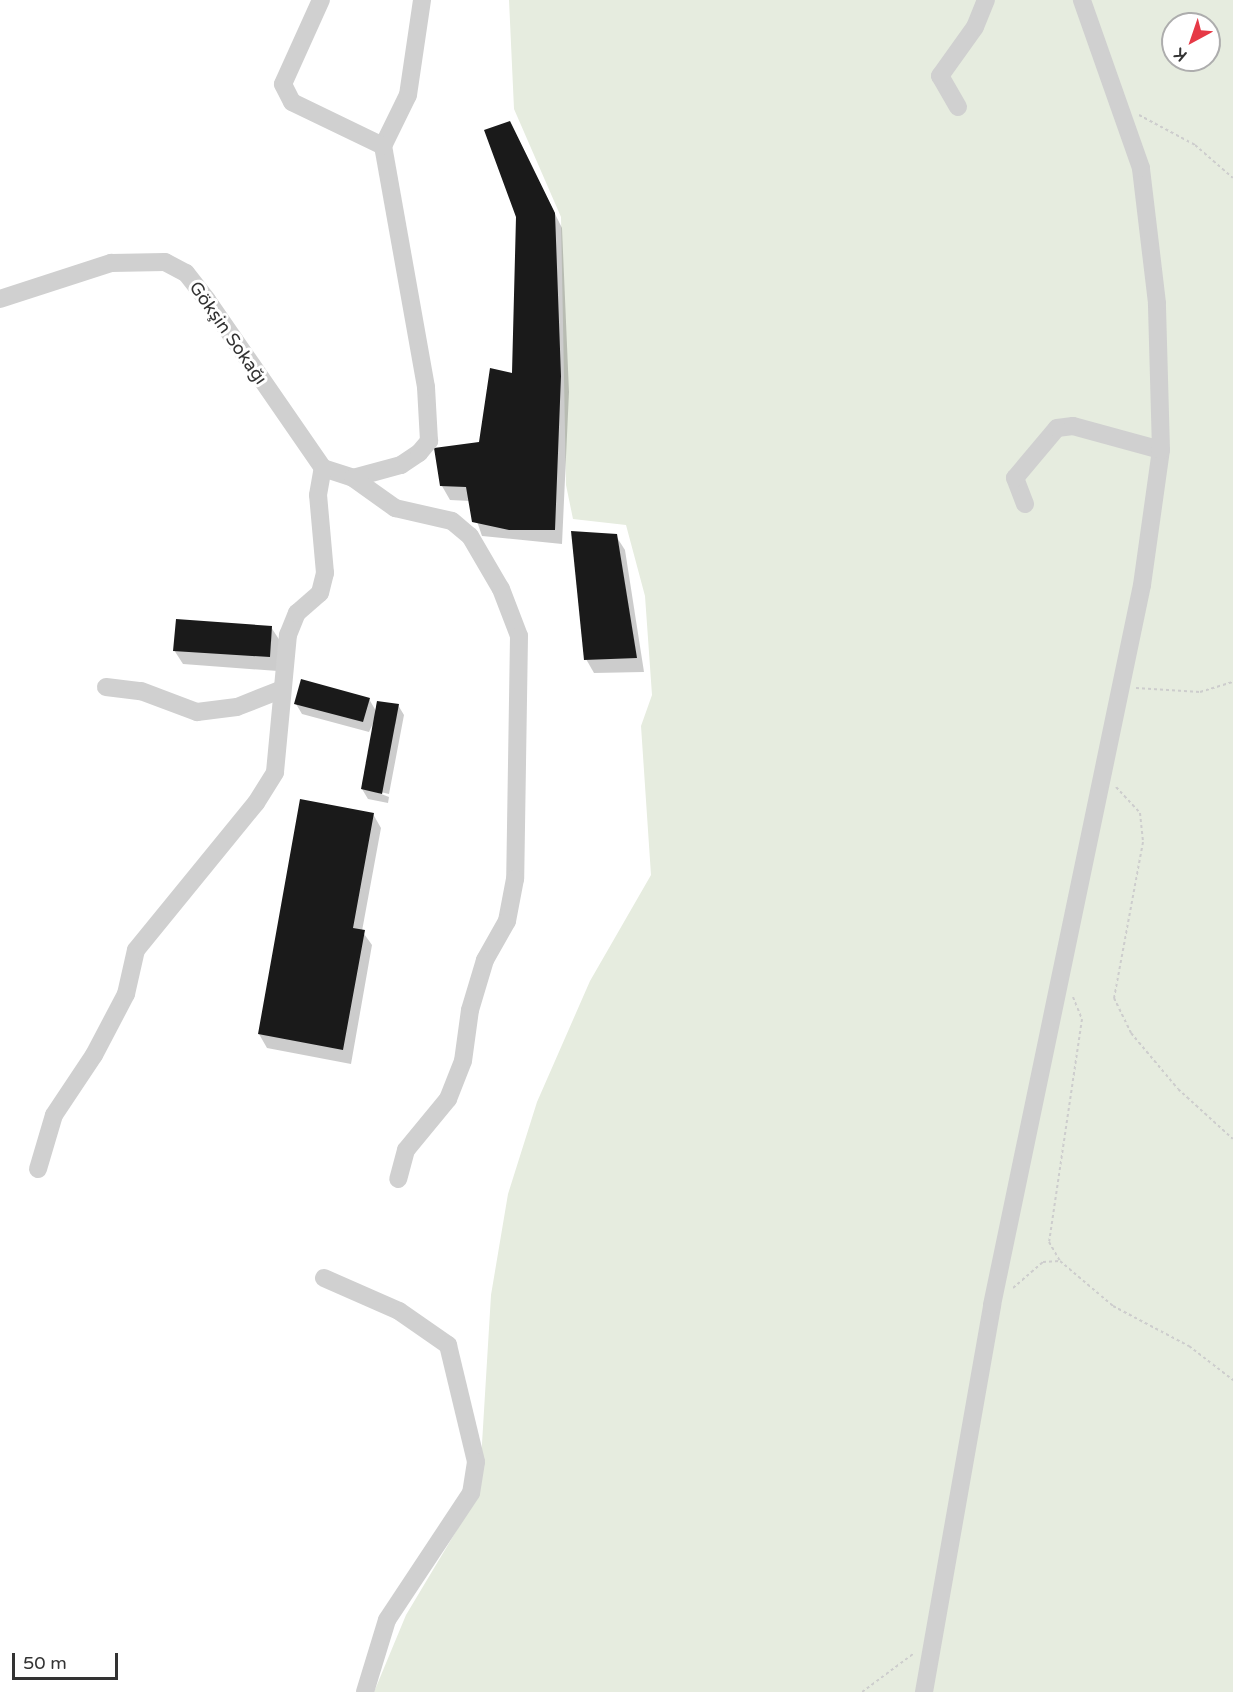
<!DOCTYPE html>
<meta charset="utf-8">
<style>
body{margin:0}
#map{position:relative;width:1233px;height:1692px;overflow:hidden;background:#fff;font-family:"Varela Round",sans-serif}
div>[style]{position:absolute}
.green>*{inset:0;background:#e6ecdf}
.shadow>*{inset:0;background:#0003}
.building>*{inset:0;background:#1a1a1a}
.path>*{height:2px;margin-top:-1px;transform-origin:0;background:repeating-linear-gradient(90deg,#cdcdcd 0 3px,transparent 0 6px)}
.minor>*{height:18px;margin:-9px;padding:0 9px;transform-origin:9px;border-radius:9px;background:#d0d0d0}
span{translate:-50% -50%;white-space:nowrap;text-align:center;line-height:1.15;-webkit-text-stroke:6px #fff;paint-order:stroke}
.street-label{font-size:18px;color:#333}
.north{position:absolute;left:1161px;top:12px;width:60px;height:60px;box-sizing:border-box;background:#fff;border:2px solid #adadad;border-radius:50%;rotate:220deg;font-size:16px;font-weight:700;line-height:24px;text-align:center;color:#333}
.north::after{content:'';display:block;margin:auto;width:21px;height:27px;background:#e63946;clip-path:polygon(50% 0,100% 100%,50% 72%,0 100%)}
.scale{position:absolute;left:12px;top:1653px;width:106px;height:27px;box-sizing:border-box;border:3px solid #333;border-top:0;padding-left:8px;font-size:18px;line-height:21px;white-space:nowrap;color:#333;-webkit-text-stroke:4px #fff;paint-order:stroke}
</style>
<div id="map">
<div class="green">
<div style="clip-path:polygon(evenodd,509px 0,1233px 0,1233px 1692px,374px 1692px,406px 1615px,479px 1493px,491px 1295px,508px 1194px,537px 1102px,590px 981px,651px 875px,641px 726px,652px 695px,645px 596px,626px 525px,573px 519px,566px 485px,561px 217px,514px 109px,509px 0,1173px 24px,1209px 24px,1209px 60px,1173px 60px,1173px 24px)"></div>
</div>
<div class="shadow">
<div style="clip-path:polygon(510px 123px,562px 228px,569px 392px,562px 544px,482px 536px,470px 501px,450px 500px,442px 486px,481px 443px,513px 375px,518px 217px)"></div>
<div style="clip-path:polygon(616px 536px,625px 550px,644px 672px,594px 673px,586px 659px)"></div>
<div style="clip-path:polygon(271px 627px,280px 641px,278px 671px,183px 664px,174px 650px)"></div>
<div style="clip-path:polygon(369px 699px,376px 711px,398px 705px,404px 715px,389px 794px,368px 789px,389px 797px,388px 803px,368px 799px,362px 789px,375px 719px,369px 732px,302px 714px,296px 704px)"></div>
<div style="clip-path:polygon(373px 814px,381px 828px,362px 931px,372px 945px,351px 1064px,267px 1048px,259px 1034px)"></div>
</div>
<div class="building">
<div style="clip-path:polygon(510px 121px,555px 213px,561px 376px,555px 530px,509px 530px,472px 522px,466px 487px,440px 486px,434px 448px,479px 442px,490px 368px,512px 373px,516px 217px,484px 130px)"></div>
<div style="clip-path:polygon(571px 531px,617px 534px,637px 658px,584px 660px)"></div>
<div style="clip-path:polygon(176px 619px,272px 626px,270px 657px,173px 651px)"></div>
<div style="clip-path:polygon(301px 679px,370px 698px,363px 722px,294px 704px)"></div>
<div style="clip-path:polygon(377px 701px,399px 704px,382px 794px,361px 789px)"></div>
<div style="clip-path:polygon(300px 799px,374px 813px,353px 928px,365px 930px,343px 1050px,258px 1034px)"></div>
</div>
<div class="path">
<div style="left:1139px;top:115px;width:64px;rotate:28.2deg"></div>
<div style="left:1195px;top:145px;width:50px;rotate:41deg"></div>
<div style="left:1136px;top:688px;width:64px;rotate:3.6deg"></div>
<div style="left:1200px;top:692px;width:34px;rotate:-17deg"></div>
<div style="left:1116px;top:787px;width:35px;rotate:47deg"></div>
<div style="left:1140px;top:813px;width:29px;rotate:84deg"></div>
<div style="left:1143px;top:842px;width:159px;rotate:100.5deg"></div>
<div style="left:1114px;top:998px;width:39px;rotate:64deg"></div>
<div style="left:1131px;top:1033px;width:73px;rotate:50deg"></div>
<div style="left:1178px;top:1089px;width:74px;rotate:42.3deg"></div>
<div style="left:1073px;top:997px;width:24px;rotate:68deg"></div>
<div style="left:1082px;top:1019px;width:225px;rotate:98.4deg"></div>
<div style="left:1049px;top:1242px;width:22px;rotate:60deg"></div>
<div style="left:1060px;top:1261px;width:70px;rotate:40.3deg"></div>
<div style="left:1113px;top:1306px;width:86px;rotate:27.8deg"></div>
<div style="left:1189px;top:1346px;width:56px;rotate:37.7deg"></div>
<div style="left:1013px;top:1288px;width:40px;rotate:-41deg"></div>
<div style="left:1043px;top:1262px;width:17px;rotate:-3deg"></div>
<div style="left:862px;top:1692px;width:64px;rotate:-36.7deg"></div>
</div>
<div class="minor">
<div style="left:958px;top:107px;width:36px;rotate:-120deg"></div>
<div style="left:940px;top:76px;width:60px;rotate:-54.5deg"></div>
<div style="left:975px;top:27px;width:29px;rotate:-68deg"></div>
<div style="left:383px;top:146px;width:57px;rotate:-63.9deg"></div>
<div style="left:408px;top:95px;width:96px;rotate:-81.6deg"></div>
<div style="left:0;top:299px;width:117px;rotate:-18deg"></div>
<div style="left:111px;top:263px;width:54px;rotate:-1.1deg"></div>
<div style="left:165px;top:262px;width:24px;rotate:28deg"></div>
<div style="left:186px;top:273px;width:34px;rotate:52deg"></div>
<div style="left:207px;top:300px;width:204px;rotate:55.4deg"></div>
<div style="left:323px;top:468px;width:32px;rotate:18deg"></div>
<div style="left:353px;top:478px;width:50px;rotate:-15.2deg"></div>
<div style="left:401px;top:465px;width:22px;rotate:-34deg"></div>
<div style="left:419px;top:453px;width:16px;rotate:-50deg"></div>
<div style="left:429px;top:441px;width:54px;rotate:-93.2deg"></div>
<div style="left:426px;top:387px;width:245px;rotate:-100.1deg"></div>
<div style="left:383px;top:146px;width:101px;rotate:-154.2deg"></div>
<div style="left:292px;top:102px;width:20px;rotate:-117deg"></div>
<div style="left:283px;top:84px;width:92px;rotate:-65.7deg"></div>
<div style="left:353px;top:478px;width:52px;rotate:35.5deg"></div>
<div style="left:395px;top:508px;width:58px;rotate:12.8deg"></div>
<div style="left:452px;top:521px;width:23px;rotate:40deg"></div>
<div style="left:470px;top:536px;width:61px;rotate:59.7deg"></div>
<div style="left:501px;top:589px;width:50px;rotate:69deg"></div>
<div style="left:519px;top:636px;width:243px;rotate:90.9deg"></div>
<div style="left:515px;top:879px;width:43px;rotate:100.8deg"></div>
<div style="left:507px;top:921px;width:45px;rotate:119.4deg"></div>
<div style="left:485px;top:960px;width:52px;rotate:106.7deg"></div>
<div style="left:470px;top:1010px;width:51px;rotate:97.8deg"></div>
<div style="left:463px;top:1061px;width:41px;rotate:111.5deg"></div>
<div style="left:448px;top:1099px;width:66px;rotate:129.5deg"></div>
<div style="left:406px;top:1150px;width:30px;rotate:105deg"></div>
<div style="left:1025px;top:504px;width:28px;rotate:-111deg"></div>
<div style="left:1015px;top:478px;width:65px;rotate:-50deg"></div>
<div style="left:1057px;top:428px;width:16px;rotate:-7deg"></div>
<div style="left:1073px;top:426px;width:91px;rotate:15.3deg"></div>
<div style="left:106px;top:687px;width:35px;rotate:7deg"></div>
<div style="left:141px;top:691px;width:60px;rotate:20.6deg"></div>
<div style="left:197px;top:712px;width:40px;rotate:-7.1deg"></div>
<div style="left:237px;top:707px;width:46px;rotate:-21.6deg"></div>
<div style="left:38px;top:1169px;width:56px;rotate:-73.5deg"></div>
<div style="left:54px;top:1115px;width:72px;rotate:-56.3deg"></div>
<div style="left:94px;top:1055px;width:69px;rotate:-62.3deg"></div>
<div style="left:126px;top:994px;width:45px;rotate:-77.2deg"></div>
<div style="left:136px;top:950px;width:190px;rotate:-50.8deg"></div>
<div style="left:256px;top:803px;width:36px;rotate:-58deg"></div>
<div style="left:275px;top:772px;width:138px;rotate:-84.6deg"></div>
<div style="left:288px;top:635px;width:24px;rotate:-68deg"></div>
<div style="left:297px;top:613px;width:30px;rotate:-41deg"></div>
<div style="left:320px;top:593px;width:21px;rotate:-76deg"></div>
<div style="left:325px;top:573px;width:78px;rotate:-95.1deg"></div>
<div style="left:318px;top:495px;width:27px;rotate:-80deg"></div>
<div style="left:324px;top:1278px;width:82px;rotate:23.7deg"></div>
<div style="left:399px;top:1311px;width:60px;rotate:34.8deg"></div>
<div style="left:448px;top:1345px;width:120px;rotate:76.5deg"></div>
<div style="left:476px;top:1462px;width:31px;rotate:99deg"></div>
<div style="left:471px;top:1493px;width:152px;rotate:123.5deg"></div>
<div style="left:387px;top:1620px;width:75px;rotate:107deg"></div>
<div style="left:924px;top:1692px;width:393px;rotate:-80deg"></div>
<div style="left:992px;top:1305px;width:735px;rotate:-78.23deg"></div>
<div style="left:1142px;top:585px;width:136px;rotate:-82deg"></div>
<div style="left:1161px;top:450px;width:147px;rotate:-91.6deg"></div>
<div style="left:1157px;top:303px;width:136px;rotate:-96.8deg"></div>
<div style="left:1141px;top:168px;width:178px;rotate:-109.4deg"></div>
</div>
<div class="street-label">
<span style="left:228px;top:333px;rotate:55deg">Gökşin Sokağı</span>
</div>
<div class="north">K</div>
<div class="scale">50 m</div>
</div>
